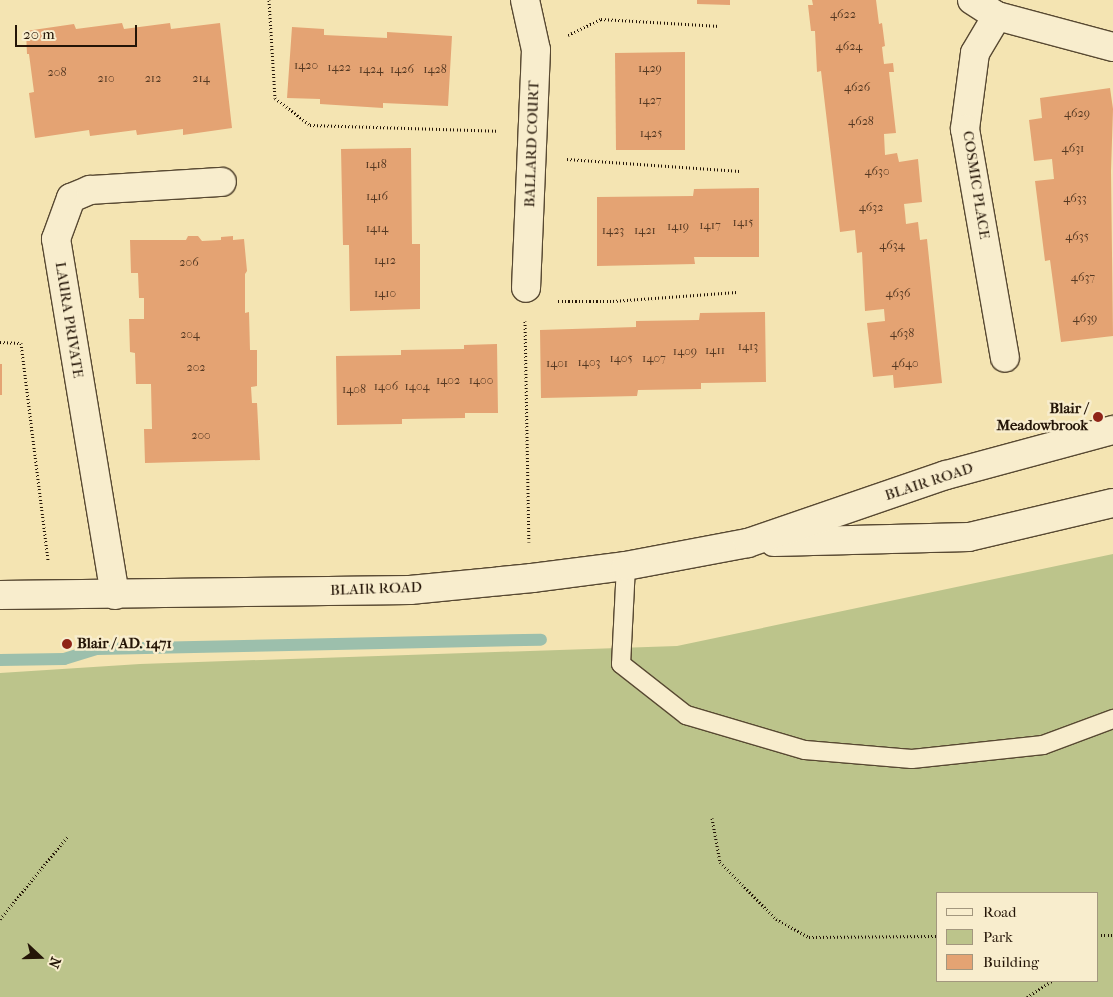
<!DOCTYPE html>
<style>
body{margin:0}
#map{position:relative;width:1113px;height:997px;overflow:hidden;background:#f4e4b2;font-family:"IM FELL French Canon",serif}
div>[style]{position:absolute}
.green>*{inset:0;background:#bcc48b}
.stream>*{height:12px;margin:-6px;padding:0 6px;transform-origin:6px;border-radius:6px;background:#9cbfac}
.building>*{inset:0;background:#e4a373}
.path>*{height:3px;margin-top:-1.5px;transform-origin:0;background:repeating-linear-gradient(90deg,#241507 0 1px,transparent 0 3.5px)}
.roads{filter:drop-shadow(1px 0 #584932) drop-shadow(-1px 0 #584932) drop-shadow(0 1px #584932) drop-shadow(0 -1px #584932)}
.service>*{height:18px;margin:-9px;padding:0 9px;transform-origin:9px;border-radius:9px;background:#f8edcd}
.minor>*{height:28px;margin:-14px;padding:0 14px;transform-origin:14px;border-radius:14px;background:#f8edcd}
.secondary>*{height:28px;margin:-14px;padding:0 14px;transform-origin:14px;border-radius:14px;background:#f8edcd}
.dots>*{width:14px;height:14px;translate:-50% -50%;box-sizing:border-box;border:2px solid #f8edcd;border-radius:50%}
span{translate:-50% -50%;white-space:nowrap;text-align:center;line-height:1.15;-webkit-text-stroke:5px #f8edcd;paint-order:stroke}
.number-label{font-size:12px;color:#543822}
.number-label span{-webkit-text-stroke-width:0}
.street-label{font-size:15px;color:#241507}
.poi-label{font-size:15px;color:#241507;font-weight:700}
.right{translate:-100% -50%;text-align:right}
.left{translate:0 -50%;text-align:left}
.legend{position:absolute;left:936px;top:892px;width:162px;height:90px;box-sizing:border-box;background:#f8edcd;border:1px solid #a3977e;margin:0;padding:6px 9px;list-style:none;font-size:15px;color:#241507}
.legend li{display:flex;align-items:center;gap:10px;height:25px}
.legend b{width:25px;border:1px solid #a3977e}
.north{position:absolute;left:15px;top:932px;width:50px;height:50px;-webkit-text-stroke:4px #f8edcd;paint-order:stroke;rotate:111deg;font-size:14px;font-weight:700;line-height:20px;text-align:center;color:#241507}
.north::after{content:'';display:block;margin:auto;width:18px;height:22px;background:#241507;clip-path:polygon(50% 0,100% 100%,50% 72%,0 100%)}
.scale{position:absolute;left:15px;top:25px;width:122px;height:22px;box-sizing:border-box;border:2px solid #241507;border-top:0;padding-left:6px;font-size:15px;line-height:18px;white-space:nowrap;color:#241507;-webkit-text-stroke:4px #f8edcd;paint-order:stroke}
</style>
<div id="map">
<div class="green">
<div style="clip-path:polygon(evenodd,1113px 554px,1113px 997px,0 997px,0 673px,140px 664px,677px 646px,1113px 554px,937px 893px,1097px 893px,1097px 981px,937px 981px,937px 893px)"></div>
</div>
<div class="stream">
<div style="left:0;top:660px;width:64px;rotate:-0.9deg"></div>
<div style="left:64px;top:659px;width:34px;rotate:-17deg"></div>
<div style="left:96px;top:649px;width:445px;rotate:-1.2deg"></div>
</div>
<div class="building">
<div style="clip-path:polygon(697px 0,730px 0,730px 5px,697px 4px)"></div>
<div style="clip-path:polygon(812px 0,876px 0,879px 24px,882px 23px,885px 46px,882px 47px,884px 64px,893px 63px,894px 72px,889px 72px,896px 133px,884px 134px,885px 155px,897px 153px,899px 162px,918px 159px,922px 202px,904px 204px,905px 213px,906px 224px,918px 222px,920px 240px,927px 239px,942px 383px,894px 388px,893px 375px,873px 377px,867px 323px,885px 321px,884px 309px,865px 311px,862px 252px,857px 253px,855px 230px,840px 232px,821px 71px,817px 72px,815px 31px,811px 31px,808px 5px,813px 5px)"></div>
<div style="clip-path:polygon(122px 23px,124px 29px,170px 23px,171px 29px,220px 23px,232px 128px,183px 135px,183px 129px,137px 135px,136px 130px,90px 136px,89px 130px,35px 138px,29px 93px,34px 92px,29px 54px,27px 54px,26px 31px,74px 24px,76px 29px)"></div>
<div style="clip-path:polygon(292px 27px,324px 29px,324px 35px,387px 38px,387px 32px,452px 36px,448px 106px,383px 103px,383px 108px,320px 104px,320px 99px,287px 98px)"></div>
<div style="clip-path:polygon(685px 52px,685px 150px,616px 150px,615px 53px)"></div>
<div style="clip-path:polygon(1110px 88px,1113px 109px,1111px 171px,1113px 336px,1061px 342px,1050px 260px,1045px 261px,1035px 181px,1054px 179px,1052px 159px,1034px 161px,1029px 120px,1042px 118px,1040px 98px)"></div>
<div style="clip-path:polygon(411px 148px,412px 244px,420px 244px,420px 309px,350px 311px,349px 245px,343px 245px,341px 149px)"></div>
<div style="clip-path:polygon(759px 188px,759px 257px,694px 257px,695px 264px,597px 266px,597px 197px,693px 196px,694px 189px)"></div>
<div style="clip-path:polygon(188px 236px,198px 236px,202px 241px,221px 240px,221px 237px,233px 236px,233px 240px,244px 239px,247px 271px,245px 274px,245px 313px,249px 312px,250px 350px,257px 350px,257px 386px,251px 387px,252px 403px,257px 403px,260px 460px,145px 463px,144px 429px,152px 429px,151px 384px,136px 384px,135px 353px,130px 352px,129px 319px,144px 319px,144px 298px,139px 298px,138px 273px,131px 273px,130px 240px,186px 240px)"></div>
<div style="clip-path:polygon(765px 312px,766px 382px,701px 383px,701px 389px,638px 390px,637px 396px,541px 398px,540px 330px,636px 327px,636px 321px,699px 320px,700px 313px)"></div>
<div style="clip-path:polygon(497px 344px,498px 413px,465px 413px,465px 418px,402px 419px,402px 424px,337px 425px,336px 356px,401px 355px,401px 350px,464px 349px,464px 345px)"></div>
<div style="clip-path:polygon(0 364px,2px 364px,2px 395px,0 395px)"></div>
</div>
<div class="path">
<div style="left:269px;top:0;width:98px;rotate:86.5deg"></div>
<div style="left:275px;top:98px;width:44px;rotate:37.6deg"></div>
<div style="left:310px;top:125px;width:187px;rotate:1.8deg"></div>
<div style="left:568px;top:35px;width:37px;rotate:-26deg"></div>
<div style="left:601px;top:19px;width:119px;rotate:3.4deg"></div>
<div style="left:567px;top:159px;width:173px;rotate:4deg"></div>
<div style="left:558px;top:301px;width:55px"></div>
<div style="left:613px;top:301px;width:124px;rotate:-4.2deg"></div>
<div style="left:525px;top:321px;width:221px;rotate:89deg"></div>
<div style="left:0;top:342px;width:21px;rotate:3deg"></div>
<div style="left:21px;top:343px;width:219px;rotate:82.9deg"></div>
<div style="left:712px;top:818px;width:45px;rotate:79.7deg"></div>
<div style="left:720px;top:862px;width:80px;rotate:45.5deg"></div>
<div style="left:776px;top:919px;width:38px;rotate:29deg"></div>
<div style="left:809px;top:937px;width:128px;rotate:-0.4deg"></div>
<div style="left:0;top:919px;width:106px;rotate:-50.7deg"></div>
<div style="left:1097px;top:935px;width:16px"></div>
<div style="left:1027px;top:997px;width:30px;rotate:-33deg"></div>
</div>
<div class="roads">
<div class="service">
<div style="left:626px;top:566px;width:98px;rotate:92.9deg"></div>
<div style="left:621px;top:664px;width:83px;rotate:38.1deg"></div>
<div style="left:686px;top:715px;width:124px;rotate:16.4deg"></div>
<div style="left:805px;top:750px;width:107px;rotate:4.8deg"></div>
<div style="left:912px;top:759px;width:132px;rotate:-6.1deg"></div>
<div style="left:1043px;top:745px;width:75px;rotate:-20.4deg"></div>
</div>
<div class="minor">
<div style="left:525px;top:0;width:51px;rotate:77.6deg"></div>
<div style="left:536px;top:50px;width:238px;rotate:92.4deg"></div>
<div style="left:972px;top:0;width:30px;rotate:33deg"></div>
<div style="left:997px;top:16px;width:120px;rotate:15deg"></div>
<div style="left:997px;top:16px;width:43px;rotate:120.7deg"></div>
<div style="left:975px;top:53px;width:77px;rotate:97.5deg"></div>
<div style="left:965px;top:129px;width:232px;rotate:80.1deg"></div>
<div style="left:115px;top:595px;width:361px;rotate:-99.4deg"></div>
<div style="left:56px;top:239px;width:44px;rotate:-69.9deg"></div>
<div style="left:71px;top:198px;width:21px;rotate:-23deg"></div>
<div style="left:90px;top:190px;width:132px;rotate:-3.5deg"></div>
</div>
<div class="secondary">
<div style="left:774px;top:542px;width:195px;rotate:-1.5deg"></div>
<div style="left:969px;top:537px;width:148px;rotate:-13.3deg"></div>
<div style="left:0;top:595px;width:410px;rotate:-0.7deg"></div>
<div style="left:410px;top:590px;width:123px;rotate:-5.6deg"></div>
<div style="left:532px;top:578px;width:95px;rotate:-7.3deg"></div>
<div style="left:626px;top:566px;width:124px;rotate:-10.7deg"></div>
<div style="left:748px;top:543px;width:209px;rotate:-19deg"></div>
<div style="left:946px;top:475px;width:173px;rotate:-15.1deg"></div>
</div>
</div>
<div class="dots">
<div style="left:1098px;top:417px;background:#8f2418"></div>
<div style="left:67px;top:644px;background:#8f2418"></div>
</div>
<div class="number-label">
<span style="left:843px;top:15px">4622</span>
<span style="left:849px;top:47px">4624</span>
<span style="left:306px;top:66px">1420</span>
<span style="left:339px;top:68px">1422</span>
<span style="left:650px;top:69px">1429</span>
<span style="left:371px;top:70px">1424</span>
<span style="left:402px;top:70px">1426</span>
<span style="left:435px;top:70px">1428</span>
<span style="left:57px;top:73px">208</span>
<span style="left:106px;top:79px">210</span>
<span style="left:153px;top:79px">212</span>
<span style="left:201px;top:79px">214</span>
<span style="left:857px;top:88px">4626</span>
<span style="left:650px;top:101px">1427</span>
<span style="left:1077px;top:114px">4629</span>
<span style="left:861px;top:122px">4628</span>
<span style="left:651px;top:134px">1425</span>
<span style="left:1073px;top:149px">4631</span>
<span style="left:376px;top:165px">1418</span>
<span style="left:877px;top:172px">4630</span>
<span style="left:377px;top:197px">1416</span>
<span style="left:1075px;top:199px">4633</span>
<span style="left:871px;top:208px">4632</span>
<span style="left:743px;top:223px">1415</span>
<span style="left:710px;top:226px">1417</span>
<span style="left:678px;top:227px">1419</span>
<span style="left:377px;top:229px">1414</span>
<span style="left:613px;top:231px">1423</span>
<span style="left:645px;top:231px">1421</span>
<span style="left:1077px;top:237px">4635</span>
<span style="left:892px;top:246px">4634</span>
<span style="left:385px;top:261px">1412</span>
<span style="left:189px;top:263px">206</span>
<span style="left:1083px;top:278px">4637</span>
<span style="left:385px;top:294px">1410</span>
<span style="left:898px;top:294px">4636</span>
<span style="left:1085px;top:319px">4639</span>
<span style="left:902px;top:334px">4638</span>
<span style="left:190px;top:335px">204</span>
<span style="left:748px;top:347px">1413</span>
<span style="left:715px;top:351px">1411</span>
<span style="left:685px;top:352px">1409</span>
<span style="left:621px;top:359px">1405</span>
<span style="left:654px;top:359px">1407</span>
<span style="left:589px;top:363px">1403</span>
<span style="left:557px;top:364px">1401</span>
<span style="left:905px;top:364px">4640</span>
<span style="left:196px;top:368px">202</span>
<span style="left:448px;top:381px">1402</span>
<span style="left:481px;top:381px">1400</span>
<span style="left:386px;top:387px">1406</span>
<span style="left:417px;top:387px">1404</span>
<span style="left:354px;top:390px">1408</span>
<span style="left:201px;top:436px">200</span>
</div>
<div class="street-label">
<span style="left:532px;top:144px;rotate:-88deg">BALLARD COURT</span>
<span style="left:976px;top:185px;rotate:81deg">COSMIC PLACE</span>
<span style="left:69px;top:320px;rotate:81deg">LAURA PRIVATE</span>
<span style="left:929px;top:482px;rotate:-18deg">BLAIR ROAD</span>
<span style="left:376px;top:589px;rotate:-2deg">BLAIR ROAD</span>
</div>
<div class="poi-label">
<span class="right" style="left:1088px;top:417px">Blair /<br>Meadowbrook</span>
<span class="left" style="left:77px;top:644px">Blair / AD. 1471</span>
</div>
<ul class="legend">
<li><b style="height:6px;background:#f8edcd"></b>Road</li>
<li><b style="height:14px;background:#bcc48b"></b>Park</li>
<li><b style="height:14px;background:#e4a373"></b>Building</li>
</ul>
<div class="north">N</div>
<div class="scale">20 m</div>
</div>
